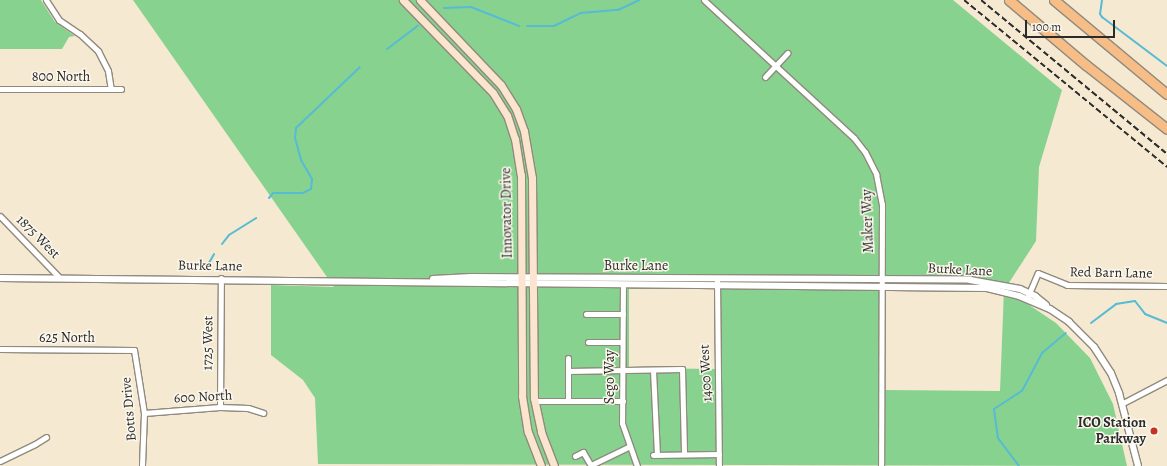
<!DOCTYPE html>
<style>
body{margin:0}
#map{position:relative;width:1167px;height:466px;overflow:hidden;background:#f5e9d2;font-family:Alegreya,serif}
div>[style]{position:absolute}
.green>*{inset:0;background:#88d28f}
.stream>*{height:2px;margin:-1px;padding:0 1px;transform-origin:1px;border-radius:1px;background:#56bbd4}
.roads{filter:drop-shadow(1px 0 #908a7e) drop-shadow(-1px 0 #908a7e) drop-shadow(0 1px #908a7e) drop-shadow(0 -1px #908a7e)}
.minor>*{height:5px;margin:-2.5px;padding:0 2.5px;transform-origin:2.5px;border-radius:2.5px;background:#fff}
.tertiary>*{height:6px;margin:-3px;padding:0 3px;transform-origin:3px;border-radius:3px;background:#fff}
.secondary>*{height:7px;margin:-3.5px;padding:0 3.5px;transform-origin:3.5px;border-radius:3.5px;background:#fbe5cf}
.motorway>*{height:9px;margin:-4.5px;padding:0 4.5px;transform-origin:4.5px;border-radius:4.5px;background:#f6be86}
.rail>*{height:2px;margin-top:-1px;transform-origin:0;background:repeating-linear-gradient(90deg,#2b2b2b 0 6px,transparent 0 9px)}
.dots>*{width:11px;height:11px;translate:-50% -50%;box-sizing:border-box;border:2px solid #fbf7ec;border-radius:50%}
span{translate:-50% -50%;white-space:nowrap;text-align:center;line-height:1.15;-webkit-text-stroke:3px #fbf7ec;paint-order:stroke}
.street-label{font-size:14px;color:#2b2b2b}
.poi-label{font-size:14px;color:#2b2b2b;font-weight:700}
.right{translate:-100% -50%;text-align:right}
.scale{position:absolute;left:1025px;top:20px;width:90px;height:18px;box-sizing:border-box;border:2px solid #2b2b2b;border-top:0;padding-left:5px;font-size:12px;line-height:14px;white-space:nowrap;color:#2b2b2b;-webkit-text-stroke:3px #fbf7ec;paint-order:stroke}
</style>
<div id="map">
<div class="green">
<div style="clip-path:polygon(0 0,41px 0,55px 22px,75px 36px,69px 37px,62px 49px,0 49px)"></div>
<div style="clip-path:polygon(evenodd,133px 0,953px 0,1062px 90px,1039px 167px,1036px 241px,1005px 289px,1056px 323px,1090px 358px,1113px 404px,1127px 466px,318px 464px,315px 398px,303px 380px,271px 355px,271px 285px,334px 287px,133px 0,629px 289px,717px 289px,718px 369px,629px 368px,629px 289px,133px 0,1004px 289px,1000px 391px,884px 390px,882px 291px,1004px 289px)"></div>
</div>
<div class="stream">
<div style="left:1102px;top:0;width:14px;rotate:98deg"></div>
<div style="left:1100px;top:14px;width:4px;rotate:56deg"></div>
<div style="left:1102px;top:17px;width:81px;rotate:37deg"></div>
<div style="left:444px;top:8px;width:27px;rotate:-2deg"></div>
<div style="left:471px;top:7px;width:52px;rotate:21.6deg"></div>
<div style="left:527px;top:26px;width:27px"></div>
<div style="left:554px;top:26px;width:30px;rotate:-26deg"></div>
<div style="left:581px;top:13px;width:37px;rotate:-5deg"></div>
<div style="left:618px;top:10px;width:23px;rotate:-25deg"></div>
<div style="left:387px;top:49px;width:39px;rotate:-37deg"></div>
<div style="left:269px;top:198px;width:6px;rotate:-51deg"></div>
<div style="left:273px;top:193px;width:30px"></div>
<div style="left:303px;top:193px;width:9px;rotate:-27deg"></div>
<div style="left:311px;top:189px;width:10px;rotate:-84deg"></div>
<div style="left:312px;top:179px;width:22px;rotate:-120deg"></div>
<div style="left:301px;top:160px;width:23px;rotate:-105deg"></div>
<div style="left:295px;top:138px;width:10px;rotate:-84deg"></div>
<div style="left:296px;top:128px;width:88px;rotate:-43.6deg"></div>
<div style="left:222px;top:244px;width:11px;rotate:-52deg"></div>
<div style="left:229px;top:235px;width:32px;rotate:-32deg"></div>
<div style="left:206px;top:268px;width:16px;rotate:-60deg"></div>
<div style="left:1091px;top:323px;width:31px;rotate:-37deg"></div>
<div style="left:1116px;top:304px;width:19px;rotate:-9deg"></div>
<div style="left:1135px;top:301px;width:16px;rotate:52deg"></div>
<div style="left:1145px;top:314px;width:24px;rotate:22deg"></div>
<div style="left:1019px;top:466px;width:35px;rotate:-127deg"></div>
<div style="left:998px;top:438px;width:29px;rotate:-98deg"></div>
<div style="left:994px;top:409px;width:33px;rotate:-33deg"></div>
<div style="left:1022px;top:391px;width:43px;rotate:-62.2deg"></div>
<div style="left:1042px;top:353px;width:31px;rotate:-40deg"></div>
</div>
<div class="roads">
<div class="minor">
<div style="left:46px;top:0;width:24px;rotate:57deg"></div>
<div style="left:59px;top:20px;width:25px;rotate:34deg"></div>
<div style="left:80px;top:34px;width:25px;rotate:43deg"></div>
<div style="left:98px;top:51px;width:22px;rotate:63deg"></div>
<div style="left:108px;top:71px;width:18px;rotate:81deg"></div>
<div style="left:704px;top:0;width:204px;rotate:42.6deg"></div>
<div style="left:854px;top:138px;width:18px;rotate:52deg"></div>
<div style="left:865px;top:152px;width:25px;rotate:63deg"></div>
<div style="left:876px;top:174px;width:31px;rotate:79deg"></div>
<div style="left:882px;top:204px;width:262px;rotate:90.2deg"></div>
<div style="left:765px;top:77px;width:33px;rotate:-47deg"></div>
<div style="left:0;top:89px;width:121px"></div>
<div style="left:0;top:216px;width:85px;rotate:46deg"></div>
<div style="left:717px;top:281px;width:185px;rotate:89.4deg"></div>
<div style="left:623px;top:284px;width:139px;rotate:90.4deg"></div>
<div style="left:622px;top:423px;width:46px;rotate:70.8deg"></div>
<div style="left:1028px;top:296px;width:25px;rotate:-67deg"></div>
<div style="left:1038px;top:273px;width:31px;rotate:22deg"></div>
<div style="left:1067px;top:285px;width:100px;rotate:0.6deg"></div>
<div style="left:586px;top:314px;width:37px"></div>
<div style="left:588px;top:342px;width:34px"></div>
<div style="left:0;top:349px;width:134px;rotate:0.4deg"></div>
<div style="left:134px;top:350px;width:64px;rotate:81deg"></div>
<div style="left:144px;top:413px;width:53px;rotate:92.2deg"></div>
<div style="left:568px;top:358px;width:43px;rotate:90deg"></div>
<div style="left:653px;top:370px;width:84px;rotate:87.3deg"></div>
<div style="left:568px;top:371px;width:114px;rotate:-1deg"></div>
<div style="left:682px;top:369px;width:83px;rotate:88.6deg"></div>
<div style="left:534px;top:401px;width:89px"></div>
<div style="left:1123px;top:403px;width:50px;rotate:-27.6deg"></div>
<div style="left:220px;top:407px;width:129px;rotate:-89.6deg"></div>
<div style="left:144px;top:413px;width:76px;rotate:-4.5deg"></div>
<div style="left:220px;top:407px;width:28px;rotate:2deg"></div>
<div style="left:248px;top:408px;width:16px;rotate:18deg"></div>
<div style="left:653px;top:455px;width:66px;rotate:-0.9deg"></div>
<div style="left:575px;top:456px;width:9px;rotate:-27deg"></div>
<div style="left:583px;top:452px;width:16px;rotate:60deg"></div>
<div style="left:0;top:461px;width:39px;rotate:-26deg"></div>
<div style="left:35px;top:444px;width:13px;rotate:-32deg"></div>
<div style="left:591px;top:465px;width:43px;rotate:-26deg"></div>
</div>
<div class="tertiary">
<div style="left:0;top:278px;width:987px;rotate:0.58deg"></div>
<div style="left:987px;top:288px;width:33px;rotate:14deg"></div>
<div style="left:1019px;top:296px;width:34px;rotate:23deg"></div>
<div style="left:1050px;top:309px;width:23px;rotate:34deg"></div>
<div style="left:1069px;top:322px;width:35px;rotate:45deg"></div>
<div style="left:1094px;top:347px;width:31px;rotate:57deg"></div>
<div style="left:1111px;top:373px;width:22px;rotate:68deg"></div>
<div style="left:1119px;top:393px;width:75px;rotate:75.4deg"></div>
<div style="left:433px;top:279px;width:38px;rotate:-3deg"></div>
<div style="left:471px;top:277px;width:499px;rotate:0.3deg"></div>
<div style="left:970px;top:280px;width:51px;rotate:10.2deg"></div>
<div style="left:1020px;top:289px;width:17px;rotate:25deg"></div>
<div style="left:1035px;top:296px;width:14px;rotate:39deg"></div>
</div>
<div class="secondary">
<div style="left:403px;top:0;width:129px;rotate:45.9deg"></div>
<div style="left:493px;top:93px;width:26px;rotate:58deg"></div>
<div style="left:507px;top:115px;width:25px;rotate:72deg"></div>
<div style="left:515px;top:139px;width:36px;rotate:81deg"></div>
<div style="left:521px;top:175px;width:221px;rotate:89.7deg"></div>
<div style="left:522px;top:396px;width:36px;rotate:81deg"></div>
<div style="left:528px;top:432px;width:36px;rotate:69deg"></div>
<div style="left:420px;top:0;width:117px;rotate:46.4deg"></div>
<div style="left:501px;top:85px;width:28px;rotate:58deg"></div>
<div style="left:516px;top:109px;width:23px;rotate:70deg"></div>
<div style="left:524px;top:131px;width:48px;rotate:80.3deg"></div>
<div style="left:532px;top:178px;width:220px;rotate:89.5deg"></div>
<div style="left:534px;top:398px;width:35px;rotate:78deg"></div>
<div style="left:541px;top:432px;width:36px;rotate:69deg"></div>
</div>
<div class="motorway">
<div style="left:1009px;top:0;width:101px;rotate:40.2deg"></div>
<div style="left:1086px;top:65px;width:103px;rotate:38.3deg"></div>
<div style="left:1054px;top:0;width:147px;rotate:39.8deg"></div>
</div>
</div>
<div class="rail">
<div style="left:964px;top:0;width:263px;rotate:39.4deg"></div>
<div style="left:981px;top:0;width:241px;rotate:39.6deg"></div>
</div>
<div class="dots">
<div style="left:1154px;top:431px;background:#c8321e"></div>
</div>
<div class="street-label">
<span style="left:61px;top:77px">800 North</span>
<span style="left:507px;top:213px;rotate:-91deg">Innovator Drive</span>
<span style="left:868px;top:221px;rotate:-92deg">Maker Way</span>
<span style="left:38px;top:237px;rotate:45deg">1875 West</span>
<span style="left:210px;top:266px;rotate:1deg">Burke Lane</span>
<span style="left:636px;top:266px">Burke Lane</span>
<span style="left:960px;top:270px;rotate:3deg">Burke Lane</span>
<span style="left:1111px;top:273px;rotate:1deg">Red Barn Lane</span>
<span style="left:67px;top:338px">625 North</span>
<span style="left:208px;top:343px;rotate:-89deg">1725 West</span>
<span style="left:706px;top:373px;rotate:-93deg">1400 West</span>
<span style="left:610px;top:377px;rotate:-90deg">Sego Way</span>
<span style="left:203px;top:397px;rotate:-3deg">600 North</span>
<span style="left:129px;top:409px;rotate:-95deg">Botts Drive</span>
</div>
<div class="poi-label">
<span class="right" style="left:1146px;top:431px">ICO Station<br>Parkway</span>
</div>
<div class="scale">100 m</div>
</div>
